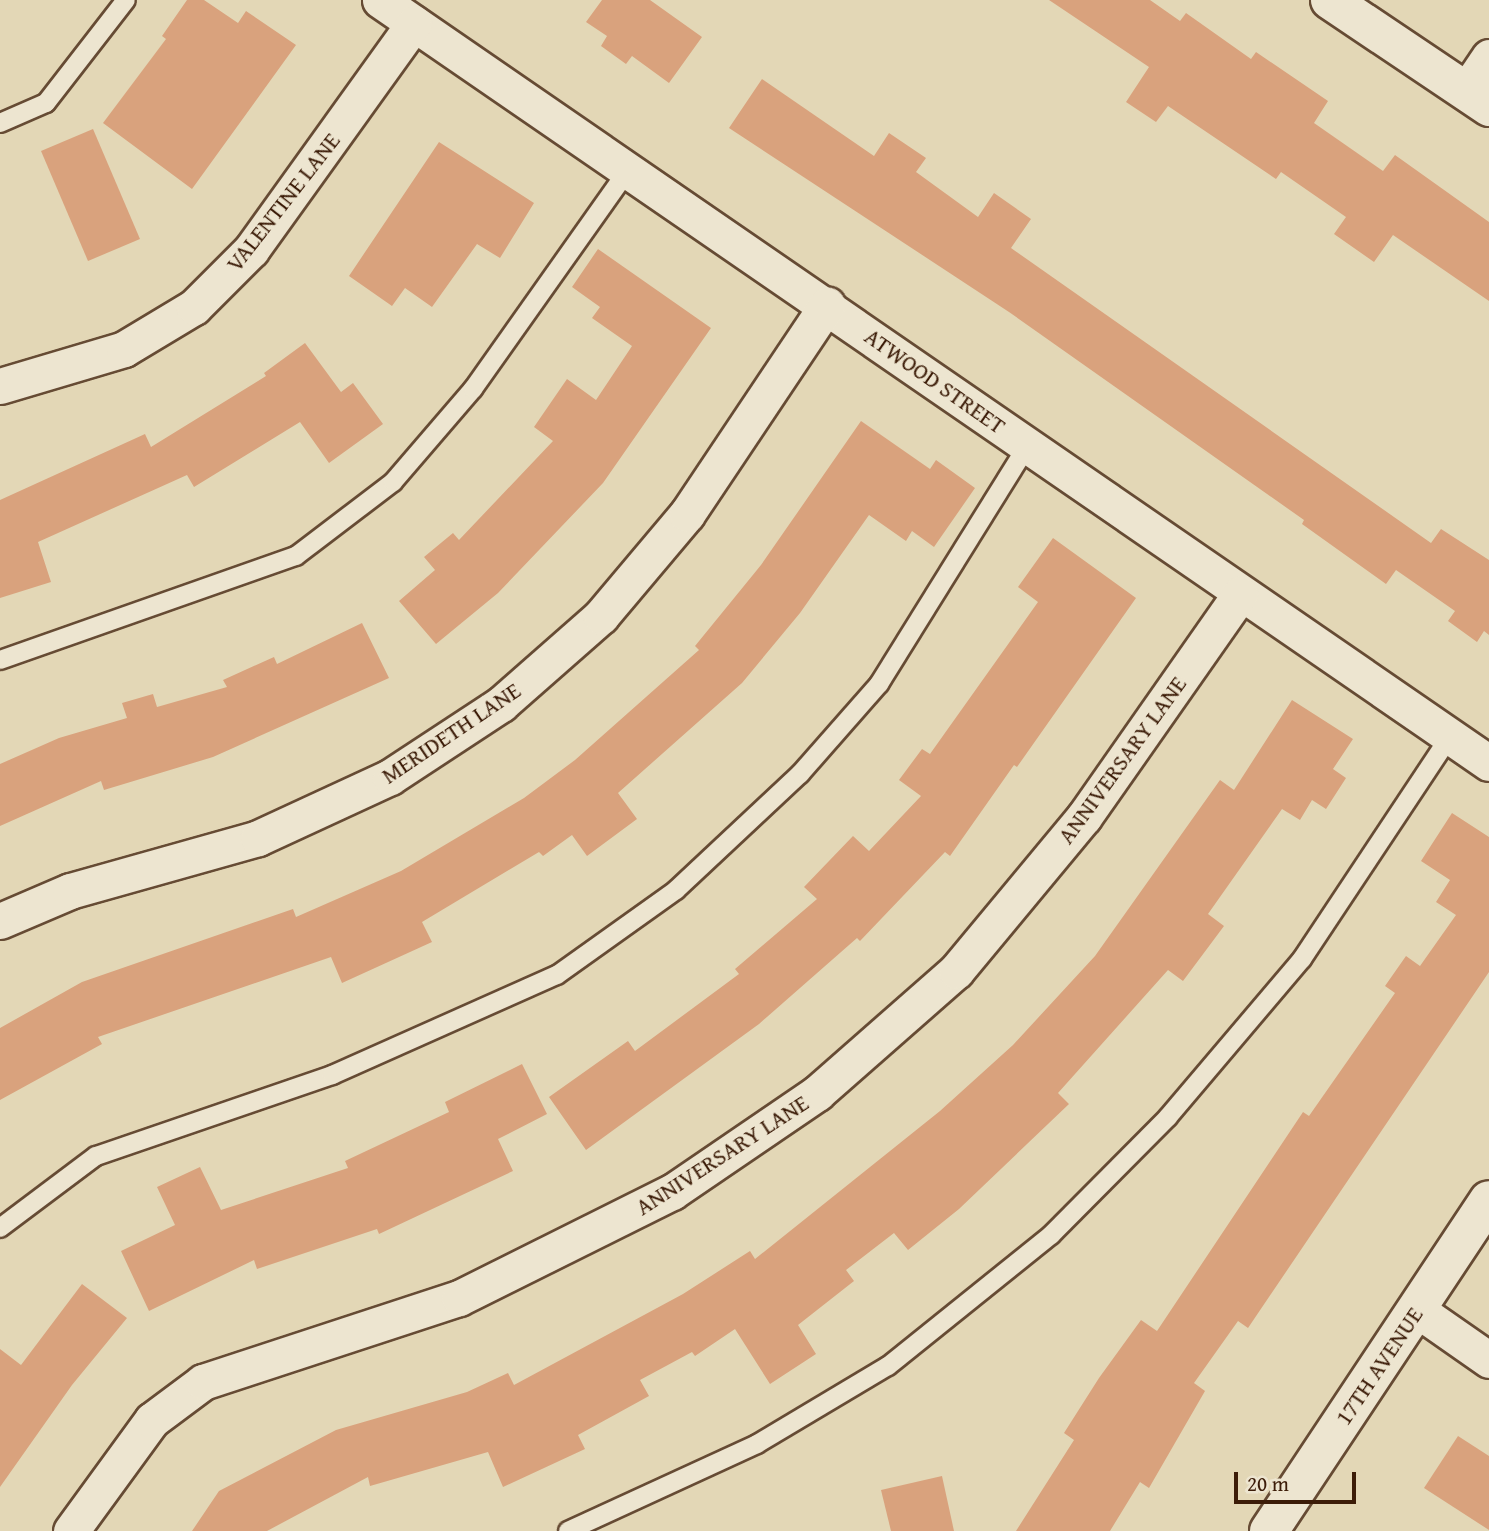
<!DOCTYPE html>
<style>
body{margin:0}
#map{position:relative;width:1489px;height:1531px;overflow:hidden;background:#e3d7b6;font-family:"Gentium Book Plus",serif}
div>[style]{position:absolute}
.building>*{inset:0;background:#d9a27d}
.roads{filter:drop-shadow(2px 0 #664b34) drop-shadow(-2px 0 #664b34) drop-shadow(0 2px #664b34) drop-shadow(0 -2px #664b34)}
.lane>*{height:18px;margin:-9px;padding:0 9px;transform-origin:9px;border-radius:9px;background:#ede5d0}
.street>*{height:35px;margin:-17.5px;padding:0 17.5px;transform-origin:17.5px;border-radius:17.5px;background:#ede5d0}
.secondary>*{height:38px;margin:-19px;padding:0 19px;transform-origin:19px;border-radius:19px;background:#ede5d0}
span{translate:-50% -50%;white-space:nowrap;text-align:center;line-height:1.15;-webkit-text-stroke:6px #ede5d0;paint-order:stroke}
.street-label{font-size:23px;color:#3c1c08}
.scale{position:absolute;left:1234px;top:1472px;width:122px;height:32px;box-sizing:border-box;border:4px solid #3c1c08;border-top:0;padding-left:9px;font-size:21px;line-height:24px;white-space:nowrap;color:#3c1c08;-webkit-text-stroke:5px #ede5d0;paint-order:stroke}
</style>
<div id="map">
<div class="building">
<div style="clip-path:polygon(187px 0,204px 0,238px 23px,246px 11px,296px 45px,192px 189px,103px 123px,166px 39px,162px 36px)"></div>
<div style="clip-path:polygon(602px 0,650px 0,702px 37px,669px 83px,632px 56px,626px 64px,601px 46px,607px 36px,586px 22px)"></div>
<div style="clip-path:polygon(1049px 0,1150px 0,1180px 21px,1186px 13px,1251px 59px,1256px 52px,1328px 101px,1314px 123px,1383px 171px,1395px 155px,1489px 222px,1489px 301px,1393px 235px,1374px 262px,1334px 234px,1346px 217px,1281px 172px,1276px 179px,1168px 106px,1156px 122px,1126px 102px,1149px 67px)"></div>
<div style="clip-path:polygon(762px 79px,874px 156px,889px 133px,926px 158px,916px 172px,978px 217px,994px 193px,1031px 219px,1011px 248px,1431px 543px,1441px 529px,1489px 560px,1489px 635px,1484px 631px,1477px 642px,1448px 621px,1455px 611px,1396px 570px,1386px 584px,1302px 524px,1304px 520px,1009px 312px,729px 128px)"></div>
<div style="clip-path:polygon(93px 129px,140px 239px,88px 261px,41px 151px)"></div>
<div style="clip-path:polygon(439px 142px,534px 203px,500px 258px,477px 244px,432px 307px,405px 288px,392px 306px,349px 276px)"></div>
<div style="clip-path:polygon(598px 249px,711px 328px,603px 483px,498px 593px,436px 644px,399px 601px,435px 570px,424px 557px,453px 533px,459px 540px,553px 441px,534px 427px,567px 379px,596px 400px,632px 346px,592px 318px,600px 307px,572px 287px)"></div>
<div style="clip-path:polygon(305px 343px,341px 392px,353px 383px,383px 424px,329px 463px,300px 422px,194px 487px,187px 475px,38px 542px,51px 582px,0 598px,0 500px,145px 434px,151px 447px,266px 376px,264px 373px)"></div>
<div style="clip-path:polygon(861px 421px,930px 469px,936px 460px,975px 488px,934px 547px,912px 531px,906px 541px,869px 515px,800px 613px,742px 683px,618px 793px,637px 819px,587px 856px,572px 835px,543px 856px,539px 852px,422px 922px,432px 942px,342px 983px,331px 957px,98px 1037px,102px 1044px,0 1100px,0 1028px,82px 982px,293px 909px,296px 917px,401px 871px,524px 798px,575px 760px,699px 650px,695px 646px,761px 565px)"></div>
<div style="clip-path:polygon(1053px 538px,1136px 598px,1017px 767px,1014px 765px,950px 856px,945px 852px,860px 941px,857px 938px,759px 1024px,586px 1150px,549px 1097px,628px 1041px,635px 1051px,739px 974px,735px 969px,817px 899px,804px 887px,853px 836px,869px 851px,921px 796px,899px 780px,922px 749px,930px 754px,1038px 602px,1018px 587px)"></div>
<div style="clip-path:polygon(362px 623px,389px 678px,213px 757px,104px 790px,101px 781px,0 826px,0 764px,59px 738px,127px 718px,122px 703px,153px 694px,157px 707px,227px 687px,223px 680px,274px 657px,277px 664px)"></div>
<div style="clip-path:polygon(1292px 700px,1353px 739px,1333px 769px,1346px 778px,1326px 809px,1312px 800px,1300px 820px,1282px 809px,1208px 914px,1224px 926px,1183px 981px,1168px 970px,1058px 1093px,1069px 1104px,959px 1209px,908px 1250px,894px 1233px,846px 1270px,854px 1281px,798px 1325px,816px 1354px,770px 1384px,735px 1329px,695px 1356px,692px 1352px,640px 1380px,649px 1396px,578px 1435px,585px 1449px,503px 1487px,488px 1452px,370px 1486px,368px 1477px,267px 1531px,192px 1531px,219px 1491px,336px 1430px,467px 1392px,508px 1373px,514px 1385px,683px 1294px,750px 1251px,755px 1259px,940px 1111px,1013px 1045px,1095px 956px,1220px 780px,1234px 790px)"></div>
<div style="clip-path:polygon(1452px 813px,1489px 837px,1489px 972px,1248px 1328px,1238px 1321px,1194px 1383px,1205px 1391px,1149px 1488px,1140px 1482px,1110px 1531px,1016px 1531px,1074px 1440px,1064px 1433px,1099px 1378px,1141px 1320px,1157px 1331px,1303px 1112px,1309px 1116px,1395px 993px,1385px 986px,1406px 956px,1420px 966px,1456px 915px,1436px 902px,1450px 880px,1421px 861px)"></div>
<div style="clip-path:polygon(522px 1064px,547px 1114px,498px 1139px,513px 1171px,379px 1234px,377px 1229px,257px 1269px,254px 1260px,149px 1311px,121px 1251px,175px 1225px,157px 1187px,200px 1167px,221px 1210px,348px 1168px,345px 1161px,449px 1112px,445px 1102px)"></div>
<div style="clip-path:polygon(82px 1284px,127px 1318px,72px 1385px,0 1487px,0 1349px,21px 1365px)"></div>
<div style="clip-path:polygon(1458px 1436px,1489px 1456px,1489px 1530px,1424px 1488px)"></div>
<div style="clip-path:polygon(942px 1476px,954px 1531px,891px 1531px,881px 1490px)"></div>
</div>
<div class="roads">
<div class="lane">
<div style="left:0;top:123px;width:50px;rotate:-23.5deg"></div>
<div style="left:46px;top:103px;width:130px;rotate:-52.2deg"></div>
<div style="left:0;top:660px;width:314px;rotate:-19.4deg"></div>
<div style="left:296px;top:556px;width:122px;rotate:-37.3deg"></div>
<div style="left:393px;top:482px;width:123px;rotate:-49.3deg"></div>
<div style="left:473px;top:389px;width:270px;rotate:-54.7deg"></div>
<div style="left:0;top:1228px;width:120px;rotate:-36.9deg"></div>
<div style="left:96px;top:1156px;width:250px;rotate:-18.9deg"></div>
<div style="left:332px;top:1075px;width:246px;rotate:-24deg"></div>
<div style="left:557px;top:975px;width:146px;rotate:-35.5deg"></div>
<div style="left:676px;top:890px;width:170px;rotate:-43.1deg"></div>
<div style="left:800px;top:774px;width:120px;rotate:-48.7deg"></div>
<div style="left:879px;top:684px;width:282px;rotate:-58.1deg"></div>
<div style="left:568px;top:1531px;width:208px;rotate:-24.7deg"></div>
<div style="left:757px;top:1444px;width:152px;rotate:-30.8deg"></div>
<div style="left:888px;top:1366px;width:209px;rotate:-38.8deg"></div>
<div style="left:1051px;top:1235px;width:166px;rotate:-45.2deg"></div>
<div style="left:1168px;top:1117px;width:207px;rotate:-49.7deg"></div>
<div style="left:1302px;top:959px;width:268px;rotate:-56.4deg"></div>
</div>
<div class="street">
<div style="left:380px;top:0;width:1346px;rotate:34.53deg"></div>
<div style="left:1466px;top:91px;width:41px;rotate:-55.9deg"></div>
<div style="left:0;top:386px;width:129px;rotate:-16.6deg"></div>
<div style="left:124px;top:349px;width:82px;rotate:-31deg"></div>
<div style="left:194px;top:307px;width:81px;rotate:-45deg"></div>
<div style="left:251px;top:250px;width:279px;rotate:-54.3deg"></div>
<div style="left:0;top:921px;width:76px;rotate:-23.2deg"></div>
<div style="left:70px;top:891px;width:195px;rotate:-15.7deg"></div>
<div style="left:258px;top:838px;width:145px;rotate:-24.8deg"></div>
<div style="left:390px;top:777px;width:133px;rotate:-33.3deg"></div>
<div style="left:501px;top:704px;width:133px;rotate:-41.3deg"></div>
<div style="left:601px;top:616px;width:133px;rotate:-49.9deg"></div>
<div style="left:687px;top:514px;width:252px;rotate:-56.2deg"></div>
<div style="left:1416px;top:1309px;width:89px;rotate:34.9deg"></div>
<div style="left:71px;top:1531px;width:137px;rotate:-53.9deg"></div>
<div style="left:152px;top:1420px;width:64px;rotate:-36.7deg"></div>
<div style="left:203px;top:1382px;width:269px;rotate:-18.2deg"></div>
<div style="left:459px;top:1298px;width:238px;rotate:-26.5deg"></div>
<div style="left:672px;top:1192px;width:176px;rotate:-34.3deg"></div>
<div style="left:817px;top:1093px;width:185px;rotate:-41.3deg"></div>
<div style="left:956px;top:971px;width:200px;rotate:-50.3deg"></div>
<div style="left:1084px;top:817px;width:272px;rotate:-55deg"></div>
</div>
<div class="secondary">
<div style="left:1330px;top:0;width:192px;rotate:33.9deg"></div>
<div style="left:1269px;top:1531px;width:397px;rotate:-56.4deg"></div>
</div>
</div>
<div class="street-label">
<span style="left:283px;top:202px;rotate:-52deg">VALENTINE LANE</span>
<span style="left:935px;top:381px;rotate:35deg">ATWOOD STREET</span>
<span style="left:451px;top:733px;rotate:-34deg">MERIDETH LANE</span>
<span style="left:1122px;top:760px;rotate:-54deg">ANNIVERSARY LANE</span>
<span style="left:722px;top:1155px;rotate:-33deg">ANNIVERSARY LANE</span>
<span style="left:1379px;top:1366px;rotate:-56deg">17TH AVENUE</span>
</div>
<div class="scale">20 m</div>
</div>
